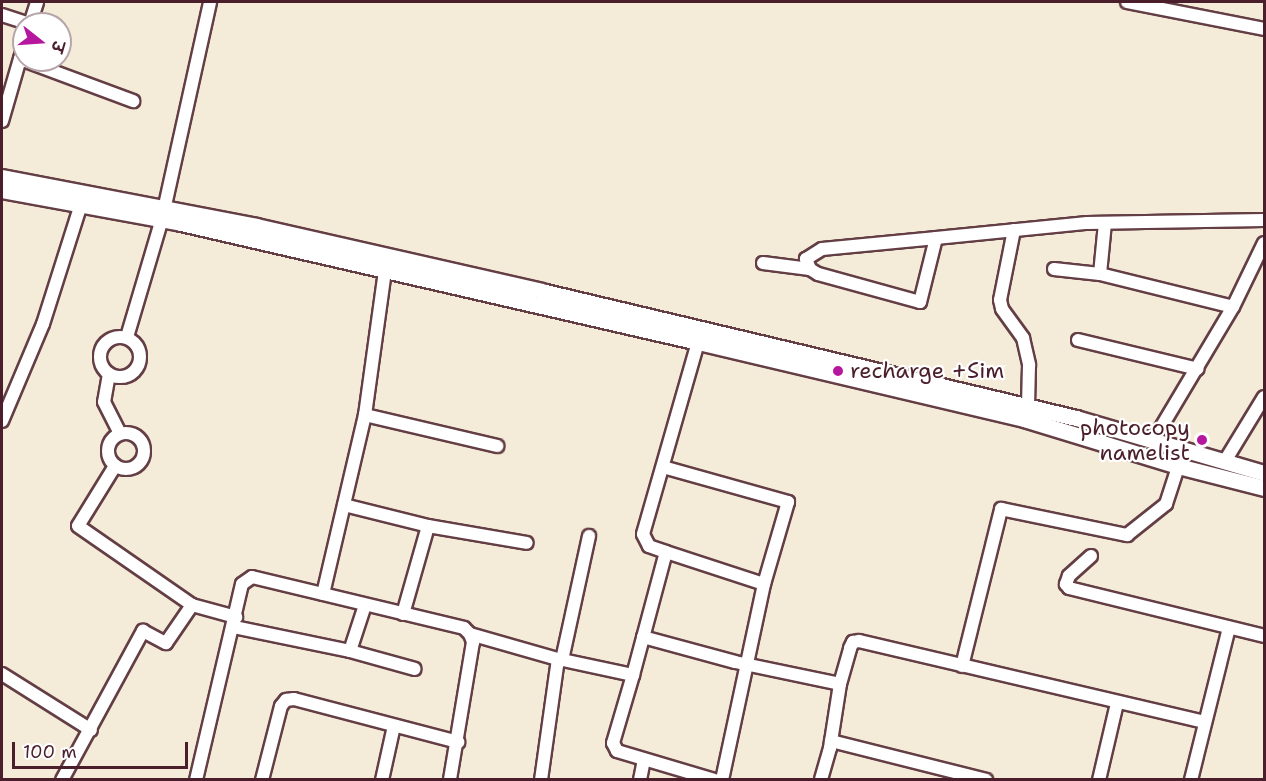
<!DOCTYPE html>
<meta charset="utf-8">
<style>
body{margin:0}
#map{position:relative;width:1266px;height:781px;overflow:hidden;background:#f4ecd8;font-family:"Shantell Sans","Playpen Sans Deva",sans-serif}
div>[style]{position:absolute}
.roads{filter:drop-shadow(2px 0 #643e45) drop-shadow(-2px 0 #643e45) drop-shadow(0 2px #643e45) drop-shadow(0 -2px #643e45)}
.minor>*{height:12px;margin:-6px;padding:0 6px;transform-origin:6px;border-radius:6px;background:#fff}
.minor>.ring{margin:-6px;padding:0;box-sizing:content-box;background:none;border:12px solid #fff;border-radius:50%}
.tertiary>*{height:15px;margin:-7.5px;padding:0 7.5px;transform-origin:7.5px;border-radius:7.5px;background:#fff}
.dots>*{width:16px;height:16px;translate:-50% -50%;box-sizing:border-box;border:3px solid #fff;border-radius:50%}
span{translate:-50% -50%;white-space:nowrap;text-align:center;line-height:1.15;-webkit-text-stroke:4.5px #fff;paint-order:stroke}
.poi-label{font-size:22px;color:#4a1f2b}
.left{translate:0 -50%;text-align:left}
.right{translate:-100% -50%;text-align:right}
.frame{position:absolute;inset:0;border:3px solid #4a1f2b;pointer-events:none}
.north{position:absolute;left:12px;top:12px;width:60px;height:60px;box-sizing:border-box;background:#fff;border:2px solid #b7a5aa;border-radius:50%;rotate:107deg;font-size:16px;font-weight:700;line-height:24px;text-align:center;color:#4a1f2b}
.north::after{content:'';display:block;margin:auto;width:21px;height:27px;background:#b5179e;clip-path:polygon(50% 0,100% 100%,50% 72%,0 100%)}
.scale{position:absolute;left:12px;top:742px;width:176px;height:27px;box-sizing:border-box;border:3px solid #4a1f2b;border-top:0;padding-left:8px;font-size:18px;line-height:21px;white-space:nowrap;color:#4a1f2b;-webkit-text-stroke:4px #fff;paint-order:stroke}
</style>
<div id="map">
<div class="roads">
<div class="minor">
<div style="left:1127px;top:2px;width:140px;rotate:11.1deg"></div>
<div style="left:2px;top:15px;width:28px;rotate:18deg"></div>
<div style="left:30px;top:24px;width:23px;rotate:-72deg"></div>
<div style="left:20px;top:59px;width:121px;rotate:20.4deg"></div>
<div style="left:2px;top:121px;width:79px;rotate:-73.9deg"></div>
<div style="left:1014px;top:230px;width:71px;rotate:101.3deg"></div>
<div style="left:1000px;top:300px;width:9px;rotate:77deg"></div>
<div style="left:1002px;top:309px;width:36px;rotate:54deg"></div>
<div style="left:1023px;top:338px;width:28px;rotate:77deg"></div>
<div style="left:1029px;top:365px;width:42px;rotate:91.4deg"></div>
<div style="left:936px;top:238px;width:66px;rotate:104deg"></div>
<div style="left:920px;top:302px;width:106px;rotate:-164.6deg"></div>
<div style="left:818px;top:274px;width:9px;rotate:-148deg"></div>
<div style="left:810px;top:269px;width:11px;rotate:-112deg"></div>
<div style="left:806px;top:259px;width:19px;rotate:-32deg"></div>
<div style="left:822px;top:249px;width:115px;rotate:-5.5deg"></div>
<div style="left:936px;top:238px;width:152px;rotate:-5.7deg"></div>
<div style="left:1087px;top:223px;width:177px;rotate:-1deg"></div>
<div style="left:763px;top:263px;width:47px;rotate:7.3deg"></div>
<div style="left:1054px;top:269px;width:46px;rotate:6.2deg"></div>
<div style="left:1100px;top:274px;width:137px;rotate:13.9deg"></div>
<div style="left:1100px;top:274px;width:51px;rotate:-84.4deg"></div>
<div class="ring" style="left:100px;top:337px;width:28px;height:28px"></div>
<div style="left:127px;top:337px;width:123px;rotate:-73.5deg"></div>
<div style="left:162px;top:219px;width:222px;rotate:-77.5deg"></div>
<div style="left:1078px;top:340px;width:123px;rotate:13.6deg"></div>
<div style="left:109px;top:374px;width:28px;rotate:100deg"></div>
<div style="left:104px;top:402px;width:35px;rotate:63deg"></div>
<div style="left:365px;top:415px;width:136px;rotate:13.2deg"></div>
<div style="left:2px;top:421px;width:105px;rotate:-67.1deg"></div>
<div style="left:43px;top:324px;width:126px;rotate:-72.4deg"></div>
<div class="ring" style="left:108px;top:433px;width:24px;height:24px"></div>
<div style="left:1153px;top:441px;width:156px;rotate:-59.2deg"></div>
<div style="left:1233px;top:307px;width:71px;rotate:-64.2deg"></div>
<div style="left:1225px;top:461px;width:75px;rotate:-58.6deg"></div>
<div style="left:115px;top:466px;width:70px;rotate:121.7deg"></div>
<div style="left:78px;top:526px;width:139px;rotate:34.7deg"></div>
<div style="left:192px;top:605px;width:46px;rotate:15.3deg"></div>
<div style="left:663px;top:467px;width:130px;rotate:15.6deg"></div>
<div style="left:788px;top:502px;width:85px;rotate:106.3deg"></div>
<div style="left:764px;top:584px;width:200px;rotate:102.1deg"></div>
<div style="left:344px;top:505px;width:87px;rotate:14deg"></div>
<div style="left:428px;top:526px;width:100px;rotate:9.7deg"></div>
<div style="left:666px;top:552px;width:103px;rotate:18.1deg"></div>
<div style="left:1091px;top:556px;width:30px;rotate:138deg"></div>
<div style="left:1069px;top:576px;width:9px;rotate:111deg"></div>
<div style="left:1066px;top:584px;width:5px;rotate:53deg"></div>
<div style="left:1069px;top:588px;width:201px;rotate:13.8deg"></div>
<div style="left:323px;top:594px;width:184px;rotate:-76.8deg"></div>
<div style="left:365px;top:415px;width:145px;rotate:-82.1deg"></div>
<div style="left:403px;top:614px;width:91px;rotate:-74.1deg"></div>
<div style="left:234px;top:627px;width:118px;rotate:11.7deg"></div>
<div style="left:350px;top:651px;width:67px;rotate:15.5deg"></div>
<div style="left:470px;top:634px;width:91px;rotate:15.9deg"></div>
<div style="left:643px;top:637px;width:95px;rotate:15.2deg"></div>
<div style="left:735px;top:662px;width:107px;rotate:11.8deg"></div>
<div style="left:840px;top:684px;width:65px;rotate:98.9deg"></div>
<div style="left:830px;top:748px;width:33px;rotate:106deg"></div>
<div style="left:350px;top:651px;width:48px;rotate:-71.9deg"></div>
<div style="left:562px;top:660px;width:127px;rotate:-77.7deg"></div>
<div style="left:962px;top:666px;width:162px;rotate:-76deg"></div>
<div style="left:1001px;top:509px;width:129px;rotate:11.7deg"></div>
<div style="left:1127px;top:535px;width:50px;rotate:-38.5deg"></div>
<div style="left:1166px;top:504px;width:40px;rotate:-72deg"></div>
<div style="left:2px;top:674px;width:105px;rotate:32.2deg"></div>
<div style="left:633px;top:675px;width:71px;rotate:106.4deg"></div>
<div style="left:613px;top:743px;width:9px;rotate:63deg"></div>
<div style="left:617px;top:751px;width:101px;rotate:16.6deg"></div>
<div style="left:840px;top:684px;width:37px;rotate:-74deg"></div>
<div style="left:850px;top:648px;width:7px;rotate:-63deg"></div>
<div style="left:853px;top:642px;width:6px;rotate:-9deg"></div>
<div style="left:859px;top:641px;width:355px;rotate:13.2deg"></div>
<div style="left:831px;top:741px;width:160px;rotate:14.1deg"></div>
<div style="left:62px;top:780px;width:170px;rotate:-61.5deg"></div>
<div style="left:143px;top:631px;width:26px;rotate:28deg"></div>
<div style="left:166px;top:643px;width:46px;rotate:-55.6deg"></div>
<div style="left:196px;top:780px;width:201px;rotate:-76.8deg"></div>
<div style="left:242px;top:584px;width:12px;rotate:-35deg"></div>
<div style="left:252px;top:577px;width:218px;rotate:13.5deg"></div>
<div style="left:464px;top:628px;width:8px;rotate:45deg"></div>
<div style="left:470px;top:634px;width:9px;rotate:69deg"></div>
<div style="left:473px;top:642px;width:140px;rotate:99.5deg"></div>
<div style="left:262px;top:780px;width:76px;rotate:-75.6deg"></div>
<div style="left:281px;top:706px;width:8px;rotate:-50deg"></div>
<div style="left:286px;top:700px;width:8px;rotate:-7deg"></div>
<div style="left:294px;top:699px;width:170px;rotate:14.7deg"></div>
<div style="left:382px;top:780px;width:55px;rotate:-77.5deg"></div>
<div style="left:541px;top:780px;width:122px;rotate:-82deg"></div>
<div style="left:558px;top:659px;width:77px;rotate:12deg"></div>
<div style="left:633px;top:675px;width:127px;rotate:-75deg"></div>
<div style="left:666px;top:552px;width:18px;rotate:-161deg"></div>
<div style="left:649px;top:546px;width:13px;rotate:-117deg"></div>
<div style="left:643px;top:534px;width:200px;rotate:-74deg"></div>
<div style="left:640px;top:780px;width:20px;rotate:-79deg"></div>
<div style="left:1099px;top:780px;width:79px;rotate:-76.8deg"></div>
<div style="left:1191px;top:780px;width:157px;rotate:-76deg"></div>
</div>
<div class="tertiary">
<div style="left:2px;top:177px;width:259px;rotate:10.9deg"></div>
<div style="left:256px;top:226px;width:292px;rotate:12.8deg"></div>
<div style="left:541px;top:291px;width:550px;rotate:13.35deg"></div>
<div style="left:1076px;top:418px;width:196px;rotate:16.3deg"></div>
<div style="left:2px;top:190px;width:182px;rotate:10.4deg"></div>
<div style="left:181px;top:223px;width:531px;rotate:12.96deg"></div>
<div style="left:698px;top:342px;width:335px;rotate:13.3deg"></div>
<div style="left:1024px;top:419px;width:161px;rotate:17deg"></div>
<div style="left:1178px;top:466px;width:89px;rotate:14.3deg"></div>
</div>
</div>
<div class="dots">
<div style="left:838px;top:371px;background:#b5179e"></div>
<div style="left:1202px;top:440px;background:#b5179e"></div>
</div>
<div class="poi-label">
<span class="left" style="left:850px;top:371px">recharge +Sim</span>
<span class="right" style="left:1190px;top:440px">photocopy<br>namelist</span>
</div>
<div class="frame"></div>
<div class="north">उ</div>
<div class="scale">100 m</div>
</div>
